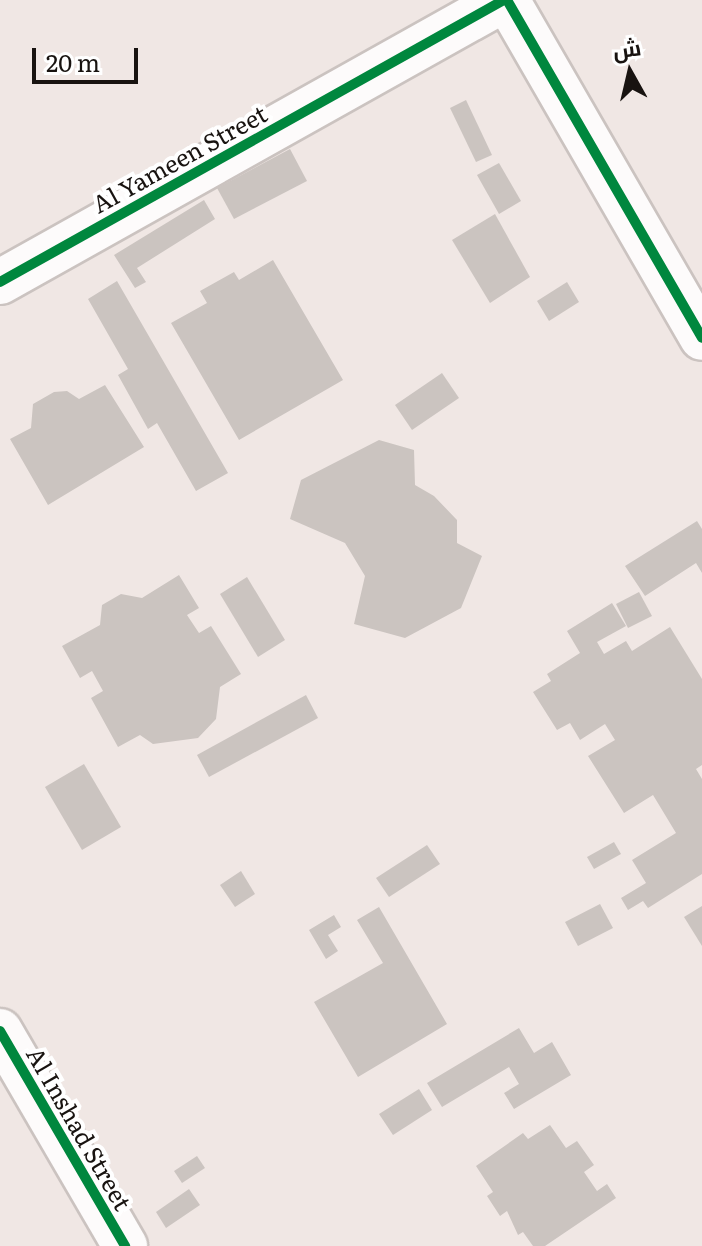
<!DOCTYPE html>
<meta charset="utf-8">
<style>
body{margin:0}
#map{position:relative;width:702px;height:1246px;overflow:hidden;background:#f0e7e4;font-family:Literata,Cairo,serif}
div>[style]{position:absolute}
.building>*{inset:0;background:#cbc4c0}
.roads{filter:drop-shadow(2px 0 #cbc3c0) drop-shadow(-2px 0 #cbc3c0) drop-shadow(0 2px #cbc3c0) drop-shadow(0 -2px #cbc3c0)}
.minor>*{height:44px;margin:-22px;padding:0 22px;transform-origin:22px;border-radius:22px;background:#fdfbfb}
.cycleway>*{height:10px;margin:-5px;padding:0 5px;transform-origin:5px;border-radius:5px;background:#00873e}
span{translate:-50% -50%;white-space:nowrap;text-align:center;line-height:1.15;-webkit-text-stroke:8px #fff;paint-order:stroke}
.street-label{font-size:24px;color:#181310}
.north{position:absolute;left:590px;top:32px;width:80px;height:80px;-webkit-text-stroke:6px #fff;paint-order:stroke;rotate:352deg;font-size:22px;font-weight:700;line-height:32px;text-align:center;color:#181310}
.north::after{content:'';display:block;margin:auto;width:28px;height:36px;background:#181310;clip-path:polygon(50% 0,100% 100%,50% 72%,0 100%)}
.scale{position:absolute;left:32px;top:48px;width:106px;height:36px;box-sizing:border-box;border:4px solid #181310;border-top:0;padding-left:10px;font-size:24px;line-height:28px;white-space:nowrap;color:#181310;-webkit-text-stroke:6px #fff;paint-order:stroke}
</style>
<div id="map">
<div class="building">
<div style="clip-path:polygon(466px 100px,492px 155px,476px 162px,450px 108px)"></div>
<div style="clip-path:polygon(290px 149px,307px 181px,234px 219px,217px 188px)"></div>
<div style="clip-path:polygon(499px 163px,521px 201px,499px 214px,477px 175px)"></div>
<div style="clip-path:polygon(204px 200px,215px 219px,137px 268px,146px 282px,135px 288px,114px 255px)"></div>
<div style="clip-path:polygon(495px 214px,530px 277px,490px 303px,452px 240px)"></div>
<div style="clip-path:polygon(273px 260px,343px 380px,239px 440px,171px 323px,207px 303px,200px 291px,234px 272px,239px 280px)"></div>
<div style="clip-path:polygon(117px 281px,228px 473px,196px 491px,157px 423px,148px 429px,118px 375px,128px 369px,88px 299px)"></div>
<div style="clip-path:polygon(567px 282px,579px 302px,549px 321px,537px 301px)"></div>
<div style="clip-path:polygon(442px 373px,459px 398px,412px 430px,395px 405px)"></div>
<div style="clip-path:polygon(105px 385px,144px 447px,48px 505px,10px 439px,31px 428px,33px 404px,54px 392px,67px 391px,79px 399px)"></div>
<div style="clip-path:polygon(379px 440px,414px 450px,415px 485px,434px 496px,457px 520px,457px 543px,482px 556px,461px 608px,405px 638px,354px 624px,365px 576px,345px 543px,290px 519px,301px 480px)"></div>
<div style="clip-path:polygon(697px 521px,702px 529px,702px 573px,696px 563px,645px 596px,625px 566px)"></div>
<div style="clip-path:polygon(179px 575px,199px 608px,187px 615px,199px 633px,211px 626px,241px 674px,220px 687px,216px 719px,198px 738px,153px 744px,140px 735px,118px 747px,91px 698px,103px 691px,92px 671px,80px 678px,62px 646px,100px 625px,102px 605px,121px 594px,142px 598px)"></div>
<div style="clip-path:polygon(247px 577px,285px 640px,258px 657px,220px 594px)"></div>
<div style="clip-path:polygon(639px 592px,652px 616px,628px 628px,616px 604px)"></div>
<div style="clip-path:polygon(612px 603px,626px 626px,597px 642px,604px 654px,626px 641px,632px 651px,670px 627px,702px 679px,702px 765px,696px 769px,702px 779px,702px 874px,648px 908px,643px 901px,628px 910px,621px 898px,646px 883px,632px 860px,676px 833px,653px 795px,624px 813px,588px 756px,615px 740px,605px 724px,580px 740px,570px 723px,557px 730px,533px 692px,551px 681px,547px 674px,580px 653px,567px 631px)"></div>
<div style="clip-path:polygon(306px 695px,318px 718px,209px 777px,197px 755px)"></div>
<div style="clip-path:polygon(84px 764px,121px 827px,82px 850px,45px 787px)"></div>
<div style="clip-path:polygon(614px 842px,621px 854px,594px 869px,587px 857px)"></div>
<div style="clip-path:polygon(427px 845px,440px 864px,389px 897px,376px 878px)"></div>
<div style="clip-path:polygon(241px 871px,255px 894px,235px 907px,220px 885px)"></div>
<div style="clip-path:polygon(600px 904px,613px 928px,578px 946px,565px 922px)"></div>
<div style="clip-path:polygon(702px 906px,702px 946px,684px 917px)"></div>
<div style="clip-path:polygon(379px 907px,447px 1024px,358px 1077px,314px 1002px,383px 963px,357px 920px)"></div>
<div style="clip-path:polygon(334px 915px,341px 927px,328px 935px,338px 951px,326px 959px,309px 930px)"></div>
<div style="clip-path:polygon(519px 1028px,534px 1053px,552px 1042px,571px 1075px,514px 1109px,504px 1093px,519px 1084px,509px 1067px,442px 1107px,427px 1083px)"></div>
<div style="clip-path:polygon(419px 1089px,432px 1110px,393px 1135px,379px 1114px)"></div>
<div style="clip-path:polygon(550px 1125px,566px 1148px,577px 1141px,594px 1165px,584px 1172px,597px 1191px,607px 1184px,616px 1198px,545px 1246px,533px 1246px,523px 1232px,518px 1235px,507px 1211px,500px 1216px,487px 1196px,493px 1192px,476px 1166px,523px 1133px,528px 1139px)"></div>
<div style="clip-path:polygon(197px 1156px,205px 1168px,182px 1183px,174px 1171px)"></div>
<div style="clip-path:polygon(189px 1189px,200px 1205px,166px 1228px,156px 1212px)"></div>
</div>
<div class="roads">
<div class="minor">
<div style="left:507px;top:0;width:390px;rotate:60deg"></div>
<div style="left:0;top:282px;width:578px;rotate:-29.23deg"></div>
<div style="left:0;top:1031px;width:249px;rotate:59.8deg"></div>
</div>
</div>
<div class="cycleway">
<div style="left:507px;top:0;width:390px;rotate:60deg"></div>
<div style="left:0;top:282px;width:578px;rotate:-29.23deg"></div>
<div style="left:0;top:1031px;width:249px;rotate:59.8deg"></div>
</div>
<div class="street-label">
<span style="left:179px;top:158px;rotate:-29deg">Al Yameen Street</span>
<span style="left:80px;top:1128px;rotate:60deg">Al Inshad Street</span>
</div>
<div class="north">ش</div>
<div class="scale">20 m</div>
</div>
